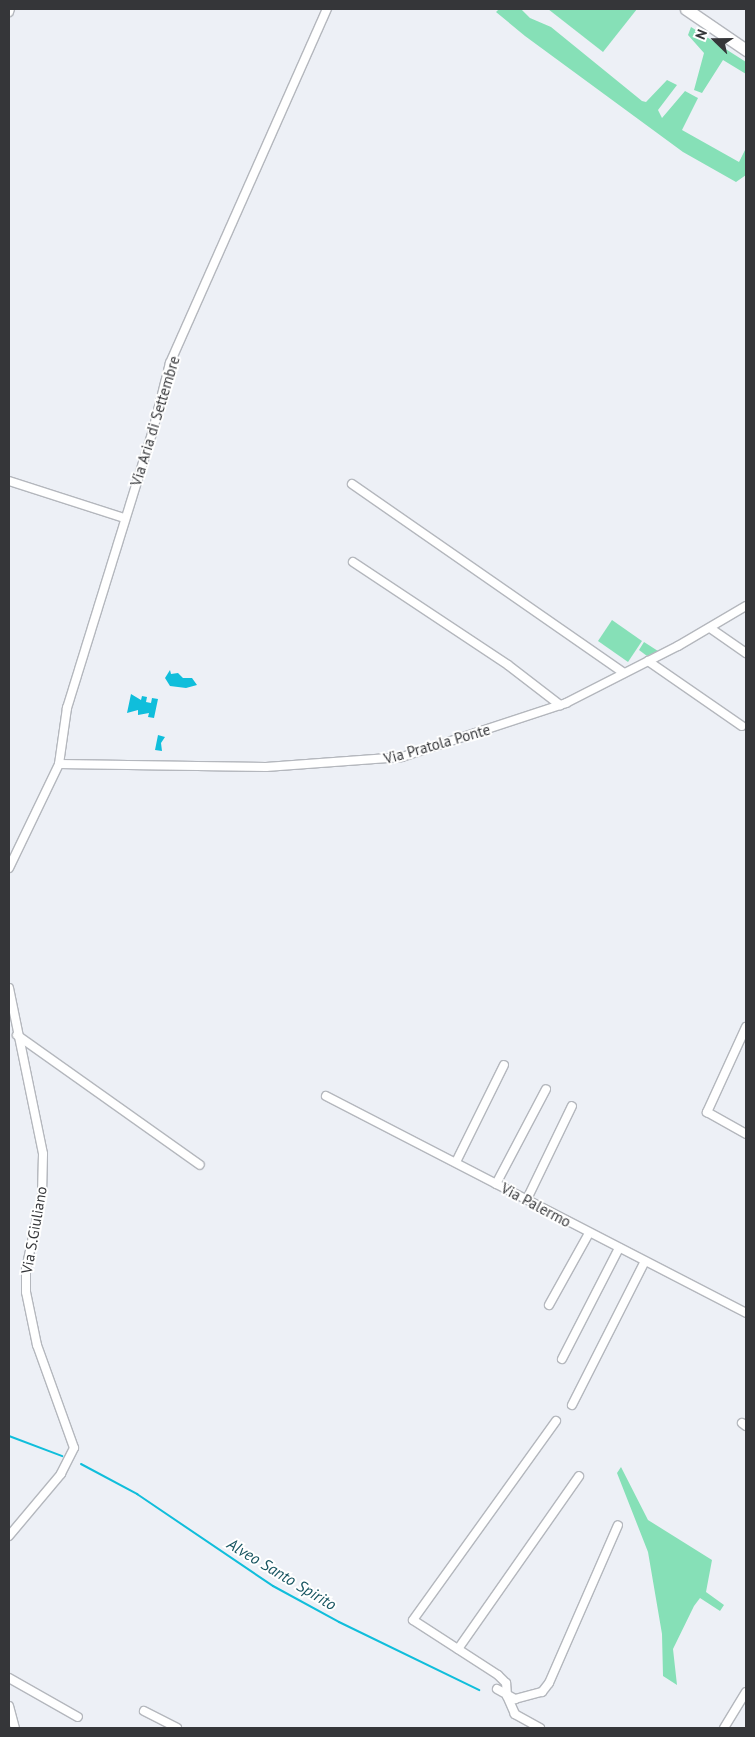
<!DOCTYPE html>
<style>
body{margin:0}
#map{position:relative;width:755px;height:1737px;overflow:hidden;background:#edf0f6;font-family:"PT Sans",sans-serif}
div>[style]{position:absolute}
.green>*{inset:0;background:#86e0b7}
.water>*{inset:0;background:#10bedb}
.stream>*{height:2px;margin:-1px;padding:0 1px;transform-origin:1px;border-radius:1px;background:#10bedb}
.roads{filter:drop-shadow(1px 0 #b4b7bd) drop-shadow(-1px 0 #b4b7bd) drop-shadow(0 1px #b4b7bd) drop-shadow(0 -1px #b4b7bd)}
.street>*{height:8px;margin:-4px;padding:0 4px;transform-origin:4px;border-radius:4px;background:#fff}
.secondary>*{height:11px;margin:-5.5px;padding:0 5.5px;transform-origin:5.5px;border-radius:5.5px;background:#fff}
span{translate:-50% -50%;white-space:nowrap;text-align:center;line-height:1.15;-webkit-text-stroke:4px #fff;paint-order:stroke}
.street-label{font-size:15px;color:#353639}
.water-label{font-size:16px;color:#185561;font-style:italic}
.frame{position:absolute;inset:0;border:10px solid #353639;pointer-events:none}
.north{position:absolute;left:690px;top:15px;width:50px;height:50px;-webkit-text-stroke:4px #fff;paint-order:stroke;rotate:292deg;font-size:14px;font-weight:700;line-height:20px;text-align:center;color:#353639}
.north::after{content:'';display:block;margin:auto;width:18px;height:22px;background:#353639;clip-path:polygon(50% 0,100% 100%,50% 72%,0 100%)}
</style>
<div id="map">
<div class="green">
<div style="clip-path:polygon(499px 9px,521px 9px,530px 18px,551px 27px,642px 101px,646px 102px,667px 80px,677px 85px,658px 110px,662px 118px,685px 91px,696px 97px,698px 98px,682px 130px,739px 162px,746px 148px,746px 175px,736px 182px,683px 152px,525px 36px,496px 12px)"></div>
<div style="clip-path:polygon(548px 9px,637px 9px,603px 52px)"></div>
<div style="clip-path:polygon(691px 27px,746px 62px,746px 74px,723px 60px,702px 93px,694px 90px,704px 53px,688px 35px)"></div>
<div style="clip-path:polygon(612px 620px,642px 641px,628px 662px,598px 641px)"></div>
<div style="clip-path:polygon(644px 642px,658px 651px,647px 656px,639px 650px)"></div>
<div style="clip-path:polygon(621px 1467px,648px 1520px,712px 1560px,706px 1592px,724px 1605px,720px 1611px,700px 1598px,694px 1606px,673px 1649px,677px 1685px,663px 1676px,662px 1634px,648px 1552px,617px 1473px)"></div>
</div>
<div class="water">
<div style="clip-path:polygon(170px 670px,171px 674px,178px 673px,183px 678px,192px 678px,197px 685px,186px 688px,170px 686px,165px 678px)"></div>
<div style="clip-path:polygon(131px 694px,141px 700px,142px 696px,147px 697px,146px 702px,151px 703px,152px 698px,158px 699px,154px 718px,148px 717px,149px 713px,138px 715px,138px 710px,127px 713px)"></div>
<div style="clip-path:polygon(158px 735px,165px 737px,161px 743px,162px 751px,155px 750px)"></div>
</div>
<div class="stream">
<div style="left:9px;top:1436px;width:57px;rotate:20.7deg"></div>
<div style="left:81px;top:1464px;width:64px;rotate:28.2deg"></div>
<div style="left:137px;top:1494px;width:164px;rotate:34.1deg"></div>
<div style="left:273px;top:1586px;width:75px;rotate:28.6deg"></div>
<div style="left:339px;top:1622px;width:156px;rotate:25.9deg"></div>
</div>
<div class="roads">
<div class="street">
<div style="left:9px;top:12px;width:3px;rotate:-72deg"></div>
<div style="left:9px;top:481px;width:121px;rotate:17.8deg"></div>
<div style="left:352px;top:484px;width:331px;rotate:34.8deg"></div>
<div style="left:353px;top:562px;width:186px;rotate:33.6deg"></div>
<div style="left:508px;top:665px;width:66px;rotate:37.6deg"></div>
<div style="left:710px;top:628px;width:44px;rotate:34.8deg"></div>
<div style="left:648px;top:661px;width:114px;rotate:34.7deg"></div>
<div style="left:59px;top:764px;width:207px;rotate:0.8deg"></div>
<div style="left:266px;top:767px;width:136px;rotate:-4.2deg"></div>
<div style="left:402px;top:757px;width:173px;rotate:-18.2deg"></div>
<div style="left:566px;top:703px;width:126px;rotate:-27deg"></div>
<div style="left:678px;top:646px;width:79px;rotate:-30.5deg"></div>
<div style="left:9px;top:868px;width:115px;rotate:-64.3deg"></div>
<div style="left:59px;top:764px;width:57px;rotate:-81.9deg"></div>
<div style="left:67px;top:708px;width:291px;rotate:-72.8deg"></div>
<div style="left:153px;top:430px;width:69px;rotate:-75.8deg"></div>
<div style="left:170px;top:363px;width:387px;rotate:-66.1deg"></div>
<div style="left:9px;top:988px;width:169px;rotate:78.4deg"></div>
<div style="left:43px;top:1154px;width:41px;rotate:91.4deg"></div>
<div style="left:42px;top:1195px;width:76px;rotate:102.2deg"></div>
<div style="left:26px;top:1269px;width:23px;rotate:90deg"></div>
<div style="left:26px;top:1292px;width:54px;rotate:78.3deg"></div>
<div style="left:37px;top:1345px;width:109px;rotate:70.2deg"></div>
<div style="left:74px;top:1448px;width:29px;rotate:117deg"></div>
<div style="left:61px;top:1474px;width:81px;rotate:130deg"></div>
<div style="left:746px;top:1027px;width:94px;rotate:114.6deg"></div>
<div style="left:707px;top:1112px;width:45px;rotate:29.4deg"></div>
<div style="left:17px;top:1035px;width:224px;rotate:35.4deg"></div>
<div style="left:326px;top:1096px;width:473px;rotate:27.3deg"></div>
<div style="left:456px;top:1162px;width:108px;rotate:-63.7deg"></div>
<div style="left:496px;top:1184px;width:107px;rotate:-62.2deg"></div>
<div style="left:527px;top:1199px;width:103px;rotate:-64.2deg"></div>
<div style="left:549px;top:1305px;width:82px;rotate:-60.9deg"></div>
<div style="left:562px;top:1359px;width:125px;rotate:-62.8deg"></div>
<div style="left:572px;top:1405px;width:161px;rotate:-63.1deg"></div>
<div style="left:742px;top:1423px;width:5px;rotate:37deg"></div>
<div style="left:458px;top:1649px;width:211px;rotate:-55deg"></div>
<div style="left:9px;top:1678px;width:79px;rotate:29.5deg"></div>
<div style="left:497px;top:1689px;width:21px;rotate:29deg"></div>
<div style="left:515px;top:1699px;width:28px;rotate:-15deg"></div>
<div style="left:542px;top:1692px;width:11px;rotate:-52deg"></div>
<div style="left:549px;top:1683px;width:172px;rotate:-66.4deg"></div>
<div style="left:9px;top:1706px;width:23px;rotate:75deg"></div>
<div style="left:144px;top:1711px;width:37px;rotate:27deg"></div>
<div style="left:540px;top:1728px;width:29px;rotate:-151deg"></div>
<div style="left:515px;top:1714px;width:20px;rotate:-114deg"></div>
<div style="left:507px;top:1696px;width:13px;rotate:-94deg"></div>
<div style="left:506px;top:1683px;width:11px;rotate:-135deg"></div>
<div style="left:498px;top:1675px;width:101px;rotate:-147.1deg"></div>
<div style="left:413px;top:1620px;width:245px;rotate:-54.3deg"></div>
<div style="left:724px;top:1728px;width:42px;rotate:-58.6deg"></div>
</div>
<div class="secondary">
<div style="left:686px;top:9px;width:73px;rotate:34.3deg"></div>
</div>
</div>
<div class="street-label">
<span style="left:155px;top:421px;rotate:-73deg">Via Aria di Settembre</span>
<span style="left:437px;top:744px;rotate:-16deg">Via Pratola Ponte</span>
<span style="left:536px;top:1205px;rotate:28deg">Via Palermo</span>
<span style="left:34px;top:1230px;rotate:-80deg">Via S.Giuliano</span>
</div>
<div class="water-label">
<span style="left:282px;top:1574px;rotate:31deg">Alveo Santo Spirito</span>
</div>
<div class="frame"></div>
<div class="north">N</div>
</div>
